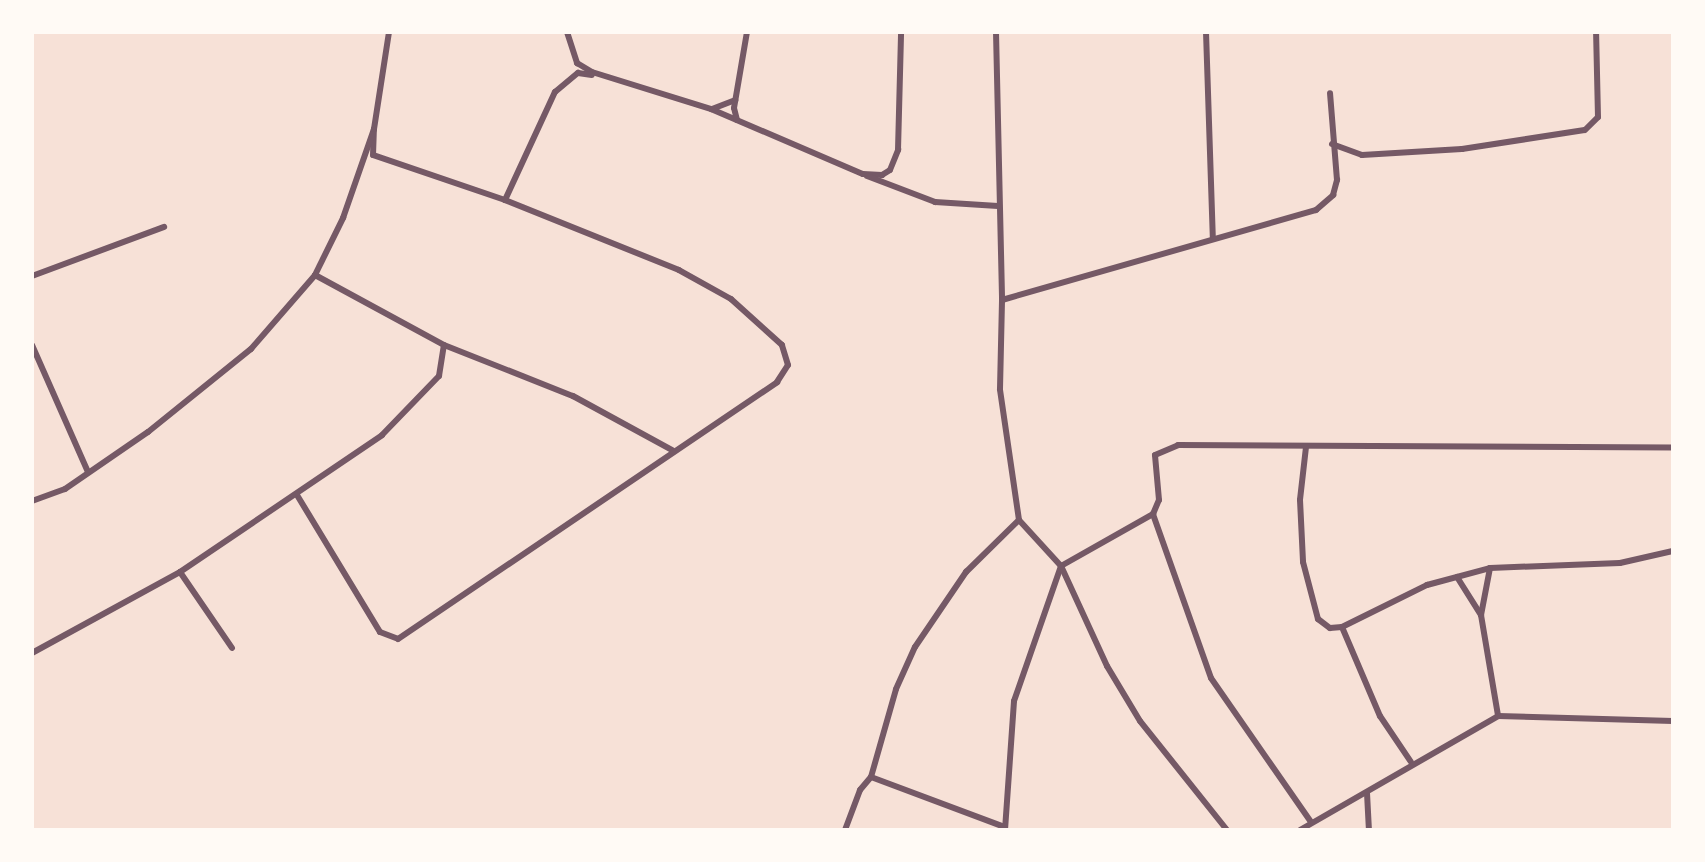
<!DOCTYPE html>
<style>
body{margin:0}
#map{position:relative;width:1705px;height:862px;overflow:hidden;background:#f7e1d7;font-family:Montserrat,sans-serif}
div>[style]{position:absolute}
.minor>*{height:6px;margin:-3px;padding:0 3px;transform-origin:3px;border-radius:3px;background:#755966}
span{translate:-50% -50%;white-space:nowrap;text-align:center;line-height:1.15;-webkit-text-stroke:8px #fffaf5;paint-order:stroke}
.frame{position:absolute;inset:0;border:34px solid #fffaf5;pointer-events:none}
</style>
<div id="map">
<div class="minor">
<div style="left:567px;top:32px;width:33px;rotate:72deg"></div>
<div style="left:577px;top:63px;width:17px;rotate:31deg"></div>
<div style="left:592px;top:72px;width:125px;rotate:17.3deg"></div>
<div style="left:711px;top:109px;width:165px;rotate:23.2deg"></div>
<div style="left:863px;top:174px;width:19px;rotate:3deg"></div>
<div style="left:882px;top:175px;width:9px;rotate:-32deg"></div>
<div style="left:890px;top:170px;width:22px;rotate:-68deg"></div>
<div style="left:898px;top:150px;width:118px;rotate:-88.5deg"></div>
<div style="left:996px;top:32px;width:268px;rotate:88.7deg"></div>
<div style="left:1206px;top:32px;width:207px;rotate:88.1deg"></div>
<div style="left:712px;top:109px;width:25px;rotate:-21deg"></div>
<div style="left:737px;top:120px;width:12px;rotate:-104deg"></div>
<div style="left:734px;top:108px;width:77px;rotate:-80.3deg"></div>
<div style="left:1332px;top:144px;width:32px;rotate:20deg"></div>
<div style="left:1362px;top:155px;width:100px;rotate:-3.4deg"></div>
<div style="left:1462px;top:149px;width:124px;rotate:-8.8deg"></div>
<div style="left:1585px;top:130px;width:18px;rotate:-45deg"></div>
<div style="left:1598px;top:117px;width:85px;rotate:-91.3deg"></div>
<div style="left:867px;top:176px;width:73px;rotate:20.9deg"></div>
<div style="left:935px;top:202px;width:63px;rotate:3.6deg"></div>
<div style="left:505px;top:200px;width:119px;rotate:-65.2deg"></div>
<div style="left:555px;top:92px;width:30px;rotate:-40deg"></div>
<div style="left:578px;top:73px;width:14px;rotate:8deg"></div>
<div style="left:315px;top:275px;width:147px;rotate:28.5deg"></div>
<div style="left:444px;top:345px;width:139px;rotate:21.6deg"></div>
<div style="left:573px;top:396px;width:113px;rotate:28.6deg"></div>
<div style="left:32px;top:276px;width:141px;rotate:-20.4deg"></div>
<div style="left:32px;top:345px;width:139px;rotate:66.2deg"></div>
<div style="left:1306px;top:447px;width:53px;rotate:96.5deg"></div>
<div style="left:1300px;top:500px;width:62px;rotate:87.2deg"></div>
<div style="left:1303px;top:562px;width:59px;rotate:75.3deg"></div>
<div style="left:1318px;top:619px;width:15px;rotate:37deg"></div>
<div style="left:1330px;top:628px;width:12px;rotate:-5deg"></div>
<div style="left:1342px;top:627px;width:95px;rotate:-26.3deg"></div>
<div style="left:1427px;top:585px;width:65px;rotate:-15.1deg"></div>
<div style="left:1490px;top:568px;width:130px;rotate:-2.2deg"></div>
<div style="left:1620px;top:563px;width:54px;rotate:-12.8deg"></div>
<div style="left:297px;top:495px;width:160px;rotate:58.8deg"></div>
<div style="left:380px;top:632px;width:19px;rotate:21deg"></div>
<div style="left:398px;top:639px;width:458px;rotate:-34.1deg"></div>
<div style="left:777px;top:382px;width:20px;rotate:-57deg"></div>
<div style="left:788px;top:365px;width:21px;rotate:-107deg"></div>
<div style="left:782px;top:345px;width:69px;rotate:-138deg"></div>
<div style="left:731px;top:299px;width:60px;rotate:-150.9deg"></div>
<div style="left:679px;top:270px;width:188px;rotate:-158.1deg"></div>
<div style="left:505px;top:200px;width:139px;rotate:-161.2deg"></div>
<div style="left:373px;top:155px;width:26px;rotate:-88deg"></div>
<div style="left:32px;top:501px;width:35px;rotate:-20deg"></div>
<div style="left:65px;top:489px;width:101px;rotate:-34.5deg"></div>
<div style="left:148px;top:432px;width:132px;rotate:-38.9deg"></div>
<div style="left:251px;top:349px;width:98px;rotate:-49.1deg"></div>
<div style="left:315px;top:275px;width:64px;rotate:-63.8deg"></div>
<div style="left:343px;top:218px;width:94px;rotate:-70.8deg"></div>
<div style="left:374px;top:129px;width:98px;rotate:-81.2deg"></div>
<div style="left:1490px;top:568px;width:48px;rotate:100.8deg"></div>
<div style="left:1481px;top:615px;width:102px;rotate:80.4deg"></div>
<div style="left:180px;top:572px;width:92px;rotate:55.6deg"></div>
<div style="left:1457px;top:577px;width:45px;rotate:57.7deg"></div>
<div style="left:1342px;top:627px;width:97px;rotate:66.9deg"></div>
<div style="left:1380px;top:716px;width:55px;rotate:56deg"></div>
<div style="left:32px;top:653px;width:169px;rotate:-28.7deg"></div>
<div style="left:180px;top:572px;width:244px;rotate:-34.1deg"></div>
<div style="left:382px;top:435px;width:82px;rotate:-46deg"></div>
<div style="left:439px;top:376px;width:31px;rotate:-81deg"></div>
<div style="left:871px;top:777px;width:143px;rotate:20.5deg"></div>
<div style="left:1367px;top:793px;width:37px;rotate:87deg"></div>
<div style="left:1311px;top:822px;width:175px;rotate:-124.8deg"></div>
<div style="left:1211px;top:678px;width:174px;rotate:-109.5deg"></div>
<div style="left:1153px;top:514px;width:15px;rotate:-67deg"></div>
<div style="left:1159px;top:500px;width:45px;rotate:-95.1deg"></div>
<div style="left:1155px;top:455px;width:25px;rotate:-23deg"></div>
<div style="left:1178px;top:445px;width:495px;rotate:0.3deg"></div>
<div style="left:845px;top:830px;width:43px;rotate:-69.4deg"></div>
<div style="left:860px;top:790px;width:17px;rotate:-50deg"></div>
<div style="left:871px;top:777px;width:91px;rotate:-74.1deg"></div>
<div style="left:896px;top:689px;width:46px;rotate:-65.7deg"></div>
<div style="left:915px;top:647px;width:91px;rotate:-55.8deg"></div>
<div style="left:966px;top:572px;width:74px;rotate:-44.5deg"></div>
<div style="left:1005px;top:830px;width:129px;rotate:-86deg"></div>
<div style="left:1014px;top:701px;width:143px;rotate:-70.8deg"></div>
<div style="left:1061px;top:566px;width:106px;rotate:-29.5deg"></div>
<div style="left:1227px;top:830px;width:139px;rotate:-128.6deg"></div>
<div style="left:1140px;top:721px;width:64px;rotate:-121deg"></div>
<div style="left:1107px;top:666px;width:110px;rotate:-114.7deg"></div>
<div style="left:1061px;top:566px;width:62px;rotate:-132.4deg"></div>
<div style="left:1019px;top:520px;width:132px;rotate:-98.3deg"></div>
<div style="left:1000px;top:389px;width:89px;rotate:-88.7deg"></div>
<div style="left:1002px;top:300px;width:327px;rotate:-16deg"></div>
<div style="left:1316px;top:210px;width:23px;rotate:-41deg"></div>
<div style="left:1333px;top:195px;width:16px;rotate:-75deg"></div>
<div style="left:1337px;top:180px;width:87px;rotate:-94.6deg"></div>
<div style="left:1300px;top:830px;width:228px;rotate:-29.9deg"></div>
<div style="left:1498px;top:716px;width:175px;rotate:1.6deg"></div>
</div>
<div class="frame"></div>
</div>
